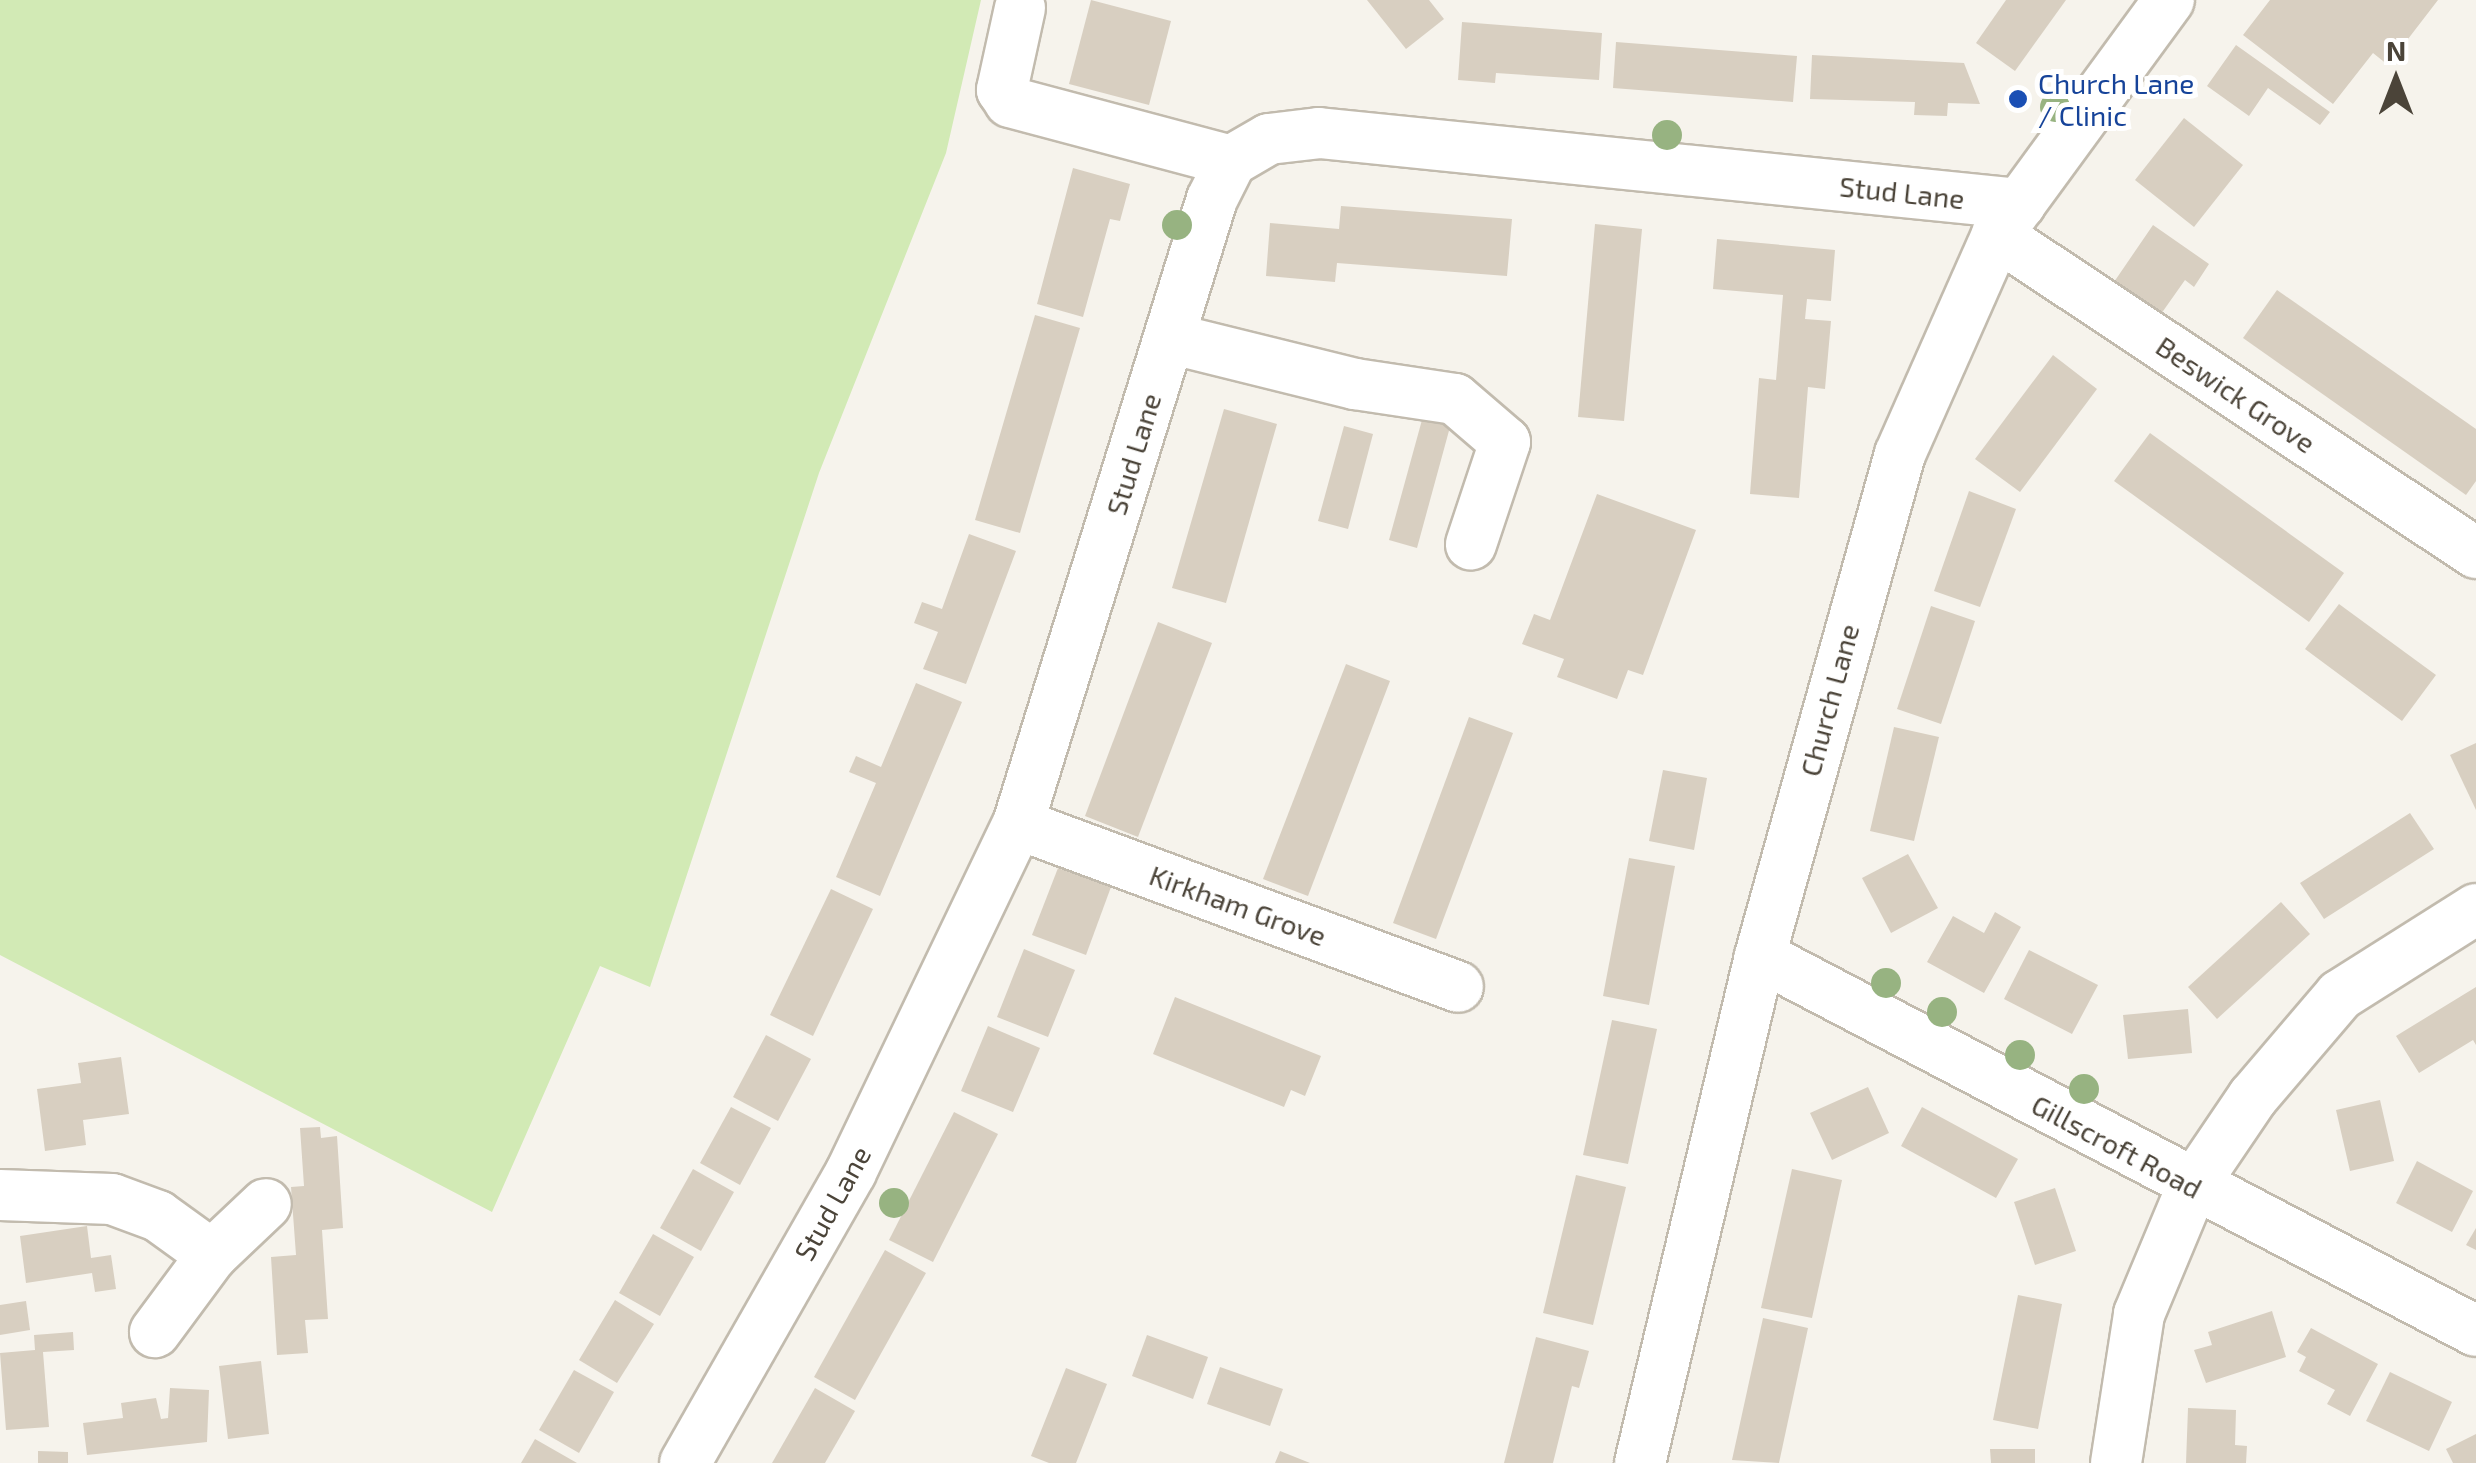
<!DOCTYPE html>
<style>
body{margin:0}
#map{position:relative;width:2476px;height:1463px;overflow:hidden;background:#f6f3ec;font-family:"Exo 2",sans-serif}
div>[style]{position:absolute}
.green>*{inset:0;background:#d2eab5}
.building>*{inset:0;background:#d8cfc1}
.roads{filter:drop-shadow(2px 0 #c2bbae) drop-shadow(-2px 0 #c2bbae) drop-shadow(0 2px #c2bbae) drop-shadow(0 -2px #c2bbae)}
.minor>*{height:50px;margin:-25px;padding:0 25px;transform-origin:25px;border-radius:25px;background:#fff}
.trees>*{width:30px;height:30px;margin:-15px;border-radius:50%;background:#97b381}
.dots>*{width:28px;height:28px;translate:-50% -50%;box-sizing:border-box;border:5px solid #fff;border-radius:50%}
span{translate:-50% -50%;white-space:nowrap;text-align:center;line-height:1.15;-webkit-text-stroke:10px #fff;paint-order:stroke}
.transit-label{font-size:28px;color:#164399}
.left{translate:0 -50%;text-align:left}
.street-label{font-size:28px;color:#4b4439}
.north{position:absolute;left:2346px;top:30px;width:100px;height:100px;-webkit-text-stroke:8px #fff;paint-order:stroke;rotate:0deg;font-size:28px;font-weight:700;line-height:40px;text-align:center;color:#4b4439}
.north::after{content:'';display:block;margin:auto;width:35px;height:45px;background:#4b4439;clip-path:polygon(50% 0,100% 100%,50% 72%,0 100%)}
</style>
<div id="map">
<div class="green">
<div style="clip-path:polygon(0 0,981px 0,946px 153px,819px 473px,650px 987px,600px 966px,492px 1212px,0 955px)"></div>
</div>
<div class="building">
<div style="clip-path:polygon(1091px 0,1171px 21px,1149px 105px,1069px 84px)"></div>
<div style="clip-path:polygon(1367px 0,1429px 0,1444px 19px,1406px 49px)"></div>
<div style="clip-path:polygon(2006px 0,2066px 0,2015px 71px,1976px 43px)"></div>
<div style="clip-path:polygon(2270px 0,2438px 0,2388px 65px,2373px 53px,2333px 104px,2243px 35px)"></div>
<div style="clip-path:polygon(1462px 22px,1602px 33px,1599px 80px,1496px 73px,1495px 83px,1458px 80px)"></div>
<div style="clip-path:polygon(1616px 42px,1797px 56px,1793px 102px,1613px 88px)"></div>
<div style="clip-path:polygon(2236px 45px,2330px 112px,2320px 125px,2268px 88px,2249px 116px,2207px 86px)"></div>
<div style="clip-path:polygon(1812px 55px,1964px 63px,1980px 104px,1948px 103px,1947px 116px,1914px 115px,1915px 102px,1810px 99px)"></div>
<div style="clip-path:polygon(2184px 118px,2243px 165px,2194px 227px,2135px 180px)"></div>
<div style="clip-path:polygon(1073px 168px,1130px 184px,1120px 221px,1110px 219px,1083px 317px,1037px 304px)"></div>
<div style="clip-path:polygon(1341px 206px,1512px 219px,1507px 276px,1337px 263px,1335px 282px,1266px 276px,1270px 223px,1339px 229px)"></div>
<div style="clip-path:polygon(1595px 224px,1642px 229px,1624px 421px,1578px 417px)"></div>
<div style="clip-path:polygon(2153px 225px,2209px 264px,2194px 287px,2185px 280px,2161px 314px,2114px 282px)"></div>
<div style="clip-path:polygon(1717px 239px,1835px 250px,1831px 301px,1807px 299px,1805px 319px,1831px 321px,1825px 389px,1808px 387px,1799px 498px,1750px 494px,1759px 378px,1776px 380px,1783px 295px,1713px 289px)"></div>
<div style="clip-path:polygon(2277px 290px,2476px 429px,2476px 481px,2466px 495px,2243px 338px)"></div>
<div style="clip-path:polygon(1035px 315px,1080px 328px,1020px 533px,975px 520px)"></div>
<div style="clip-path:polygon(2053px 355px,2097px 389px,2020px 492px,1975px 459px)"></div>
<div style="clip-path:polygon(1224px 409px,1277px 424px,1226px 603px,1172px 588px)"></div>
<div style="clip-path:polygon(1425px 409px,1453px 416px,1417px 548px,1389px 540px)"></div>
<div style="clip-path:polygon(1344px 426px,1373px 434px,1348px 529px,1318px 521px)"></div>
<div style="clip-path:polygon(2150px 433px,2344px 573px,2309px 622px,2114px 481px)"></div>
<div style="clip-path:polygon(1969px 491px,2016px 509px,1980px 607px,1934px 591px)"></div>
<div style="clip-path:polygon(1597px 494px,1696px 530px,1643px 675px,1628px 670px,1617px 699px,1557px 677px,1564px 659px,1522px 644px,1534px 614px,1550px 620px)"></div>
<div style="clip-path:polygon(969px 534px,1016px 551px,966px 684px,923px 669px,938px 632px,914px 623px,922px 602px,942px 609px)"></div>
<div style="clip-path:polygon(2339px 604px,2436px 675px,2402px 721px,2305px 649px)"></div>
<div style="clip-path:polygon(1931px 606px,1975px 621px,1941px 724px,1897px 709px)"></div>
<div style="clip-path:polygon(1158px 622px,1212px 643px,1138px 837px,1085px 816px)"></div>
<div style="clip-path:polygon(1346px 664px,1390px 681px,1308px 896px,1263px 879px)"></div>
<div style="clip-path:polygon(916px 683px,962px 702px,880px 896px,836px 877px,876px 783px,849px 772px,856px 756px,881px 767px)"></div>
<div style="clip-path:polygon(1469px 717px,1513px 733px,1436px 939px,1393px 923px)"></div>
<div style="clip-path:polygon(1894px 727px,1939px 737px,1914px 841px,1870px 831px)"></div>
<div style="clip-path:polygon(2476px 743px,2476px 810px,2450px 755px)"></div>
<div style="clip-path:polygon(1663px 770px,1707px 778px,1694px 850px,1649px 841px)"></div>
<div style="clip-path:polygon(2410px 813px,2434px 849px,2324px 919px,2300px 883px)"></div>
<div style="clip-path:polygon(1908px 854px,1938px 908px,1891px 933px,1862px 878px)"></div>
<div style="clip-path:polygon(1629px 858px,1675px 866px,1649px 1005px,1603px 996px)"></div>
<div style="clip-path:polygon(1058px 868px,1111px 887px,1086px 955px,1032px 935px)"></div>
<div style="clip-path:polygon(831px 889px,873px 909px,813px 1036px,770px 1015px)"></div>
<div style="clip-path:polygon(2281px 902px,2310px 934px,2217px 1019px,2188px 987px)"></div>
<div style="clip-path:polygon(1995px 912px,2021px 927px,1984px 993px,1927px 962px,1953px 916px,1984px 933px)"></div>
<div style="clip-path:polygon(1024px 949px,1075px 970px,1048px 1037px,997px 1017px)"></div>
<div style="clip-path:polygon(2029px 950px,2098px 985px,2072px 1034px,2004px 999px)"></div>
<div style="clip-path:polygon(2476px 987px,2476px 1045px,2473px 1040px,2419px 1073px,2396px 1036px)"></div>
<div style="clip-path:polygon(1175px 997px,1321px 1056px,1305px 1096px,1291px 1090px,1284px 1107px,1153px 1054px)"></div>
<div style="clip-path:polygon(2188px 1009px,2192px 1053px,2128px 1059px,2123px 1015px)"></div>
<div style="clip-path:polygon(1612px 1020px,1657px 1029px,1628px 1164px,1583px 1155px)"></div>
<div style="clip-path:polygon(988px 1026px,1040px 1048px,1013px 1112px,961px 1091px)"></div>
<div style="clip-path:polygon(766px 1035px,811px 1059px,778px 1121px,733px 1097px)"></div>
<div style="clip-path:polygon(121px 1057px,129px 1114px,83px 1120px,86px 1145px,45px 1151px,37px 1089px,81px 1083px,78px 1063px)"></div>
<div style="clip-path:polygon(1868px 1087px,1889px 1133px,1832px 1160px,1810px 1113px)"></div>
<div style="clip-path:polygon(2380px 1100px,2394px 1161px,2350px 1171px,2336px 1110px)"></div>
<div style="clip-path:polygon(731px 1107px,771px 1128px,740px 1185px,700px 1163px)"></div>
<div style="clip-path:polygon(1922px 1107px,2018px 1159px,1996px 1198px,1901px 1146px)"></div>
<div style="clip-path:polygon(954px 1112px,998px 1134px,933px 1262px,889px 1240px)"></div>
<div style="clip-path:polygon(320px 1127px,321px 1138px,337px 1136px,343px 1228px,322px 1230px,328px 1319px,305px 1320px,308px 1353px,277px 1355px,271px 1257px,296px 1255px,291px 1187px,304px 1186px,300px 1128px)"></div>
<div style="clip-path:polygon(2417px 1161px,2473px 1191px,2452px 1232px,2396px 1203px)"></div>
<div style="clip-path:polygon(693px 1169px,734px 1192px,701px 1251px,660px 1228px)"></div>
<div style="clip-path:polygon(1792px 1169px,1842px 1180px,1812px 1318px,1761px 1308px)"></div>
<div style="clip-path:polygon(1576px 1175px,1626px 1187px,1593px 1325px,1543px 1313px)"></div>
<div style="clip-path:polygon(2055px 1188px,2076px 1251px,2035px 1265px,2014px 1202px)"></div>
<div style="clip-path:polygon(87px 1226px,91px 1258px,111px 1255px,116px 1289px,95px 1292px,92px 1273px,26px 1283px,20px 1236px)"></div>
<div style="clip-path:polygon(2476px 1228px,2476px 1250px,2466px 1245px)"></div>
<div style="clip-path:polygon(653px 1234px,694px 1257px,660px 1316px,619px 1293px)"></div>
<div style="clip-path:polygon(885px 1250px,926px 1273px,855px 1400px,814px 1377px)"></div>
<div style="clip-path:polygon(2018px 1295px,2062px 1304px,2038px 1429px,1993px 1420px)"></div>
<div style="clip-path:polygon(615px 1300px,654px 1324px,617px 1383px,579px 1360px)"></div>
<div style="clip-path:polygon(26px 1301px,30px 1330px,0 1335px,0 1305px)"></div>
<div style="clip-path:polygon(2272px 1311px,2286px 1357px,2206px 1383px,2194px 1350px,2212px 1345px,2208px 1332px)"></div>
<div style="clip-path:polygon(1763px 1318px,1808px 1328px,1779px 1463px,1732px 1460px)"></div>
<div style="clip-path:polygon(2311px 1328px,2378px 1364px,2350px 1416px,2327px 1404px,2335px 1390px,2299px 1371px,2306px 1357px,2297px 1352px)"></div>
<div style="clip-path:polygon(73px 1332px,74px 1350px,43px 1352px,49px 1427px,6px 1430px,0 1353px,35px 1350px,34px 1335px)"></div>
<div style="clip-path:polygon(1147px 1335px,1208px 1357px,1193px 1399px,1132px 1376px)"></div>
<div style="clip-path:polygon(1536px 1337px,1589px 1351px,1579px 1388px,1572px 1386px,1553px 1463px,1504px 1463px)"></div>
<div style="clip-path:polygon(261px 1361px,269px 1434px,228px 1439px,219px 1366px)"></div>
<div style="clip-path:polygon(1220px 1367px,1283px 1389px,1270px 1426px,1207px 1404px)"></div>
<div style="clip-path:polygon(1066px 1368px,1107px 1384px,1076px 1463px,1049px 1463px,1031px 1456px)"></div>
<div style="clip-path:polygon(574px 1370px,614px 1392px,579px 1453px,539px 1430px)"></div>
<div style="clip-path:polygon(2390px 1372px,2452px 1402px,2429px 1451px,2366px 1421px)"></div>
<div style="clip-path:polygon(170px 1388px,209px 1390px,207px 1442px,87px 1455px,83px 1423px,123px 1418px,121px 1403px,156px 1398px,161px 1419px,168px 1418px)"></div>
<div style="clip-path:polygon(815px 1388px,855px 1411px,825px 1463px,772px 1463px)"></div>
<div style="clip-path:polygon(2188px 1408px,2236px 1410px,2235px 1445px,2247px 1446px,2246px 1463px,2186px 1463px)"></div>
<div style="clip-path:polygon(2476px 1434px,2476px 1463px,2453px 1463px,2446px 1449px)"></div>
<div style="clip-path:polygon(535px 1439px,577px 1463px,521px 1463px)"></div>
<div style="clip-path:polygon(1990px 1449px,2035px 1449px,2035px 1463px,1991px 1463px)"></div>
<div style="clip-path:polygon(38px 1451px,68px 1452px,68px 1463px,38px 1463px)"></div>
<div style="clip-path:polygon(1280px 1451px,1310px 1463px,1275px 1463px)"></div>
</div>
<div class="roads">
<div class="minor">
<div style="left:1020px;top:8px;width:84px;rotate:102.4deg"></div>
<div style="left:1002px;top:90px;width:14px;rotate:56deg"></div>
<div style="left:1010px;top:102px;width:229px;rotate:14.9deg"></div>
<div style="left:1997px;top:235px;width:575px;rotate:33.58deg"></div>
<div style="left:1169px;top:338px;width:192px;rotate:13.9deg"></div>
<div style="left:1355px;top:384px;width:101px;rotate:8.5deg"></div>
<div style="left:1455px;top:399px;width:66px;rotate:40.7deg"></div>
<div style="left:1505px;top:442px;width:108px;rotate:108.4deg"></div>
<div style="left:1018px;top:824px;width:469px;rotate:20.3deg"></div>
<div style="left:1760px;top:956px;width:808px;rotate:27.64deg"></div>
<div style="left:0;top:1195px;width:112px;rotate:2deg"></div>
<div style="left:112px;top:1199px;width:49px;rotate:20.3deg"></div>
<div style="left:158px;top:1216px;width:67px;rotate:35.8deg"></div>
<div style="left:212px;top:1255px;width:96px;rotate:126.5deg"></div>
<div style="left:212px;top:1255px;width:74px;rotate:-43.4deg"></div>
<div style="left:685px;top:1463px;width:335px;rotate:-60.3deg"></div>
<div style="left:851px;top:1172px;width:386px;rotate:-64.4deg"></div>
<div style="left:1018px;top:824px;width:654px;rotate:-72.76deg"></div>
<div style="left:1212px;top:199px;width:42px;rotate:-63.4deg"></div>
<div style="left:1231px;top:161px;width:44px;rotate:-30.1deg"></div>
<div style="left:1269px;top:139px;width:50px;rotate:-6.8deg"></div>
<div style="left:1319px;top:133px;width:705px;rotate:5.78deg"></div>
<div style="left:1640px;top:1463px;width:521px;rotate:-76.68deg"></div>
<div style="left:1760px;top:956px;width:521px;rotate:-74.42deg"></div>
<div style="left:1900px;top:454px;width:240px;rotate:-66.1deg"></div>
<div style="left:1997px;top:235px;width:291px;rotate:-53.8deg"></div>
<div style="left:2116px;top:1463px;width:151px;rotate:-81.2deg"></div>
<div style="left:2139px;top:1314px;width:138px;rotate:-67.3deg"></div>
<div style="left:2192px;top:1187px;width:109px;rotate:-55.9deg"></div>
<div style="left:2253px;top:1097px;width:134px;rotate:-49.5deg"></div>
<div style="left:2340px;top:995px;width:161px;rotate:-32.3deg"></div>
</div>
</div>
<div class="trees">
<div style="left:2055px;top:107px"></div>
<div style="left:1667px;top:135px"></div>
<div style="left:1177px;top:225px"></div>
<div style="left:1886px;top:983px"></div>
<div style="left:1942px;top:1012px"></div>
<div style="left:2020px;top:1055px"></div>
<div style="left:2084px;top:1089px"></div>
<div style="left:894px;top:1203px"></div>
</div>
<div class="dots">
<div style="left:2018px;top:99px;background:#1a4fb4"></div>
</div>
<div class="transit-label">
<span class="left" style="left:2038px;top:99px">Church Lane<br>/ Clinic</span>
</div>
<div class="street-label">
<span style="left:1902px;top:192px;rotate:6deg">Stud Lane</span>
<span style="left:2236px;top:394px;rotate:34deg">Beswick Grove</span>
<span style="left:1133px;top:454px;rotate:-73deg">Stud Lane</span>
<span style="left:1829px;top:700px;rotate:-75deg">Church Lane</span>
<span style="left:1238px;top:905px;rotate:20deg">Kirkham Grove</span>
<span style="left:2117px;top:1146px;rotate:28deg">Gillscroft Road</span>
<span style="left:832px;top:1203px;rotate:-61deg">Stud Lane</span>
</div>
<div class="north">N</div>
</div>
